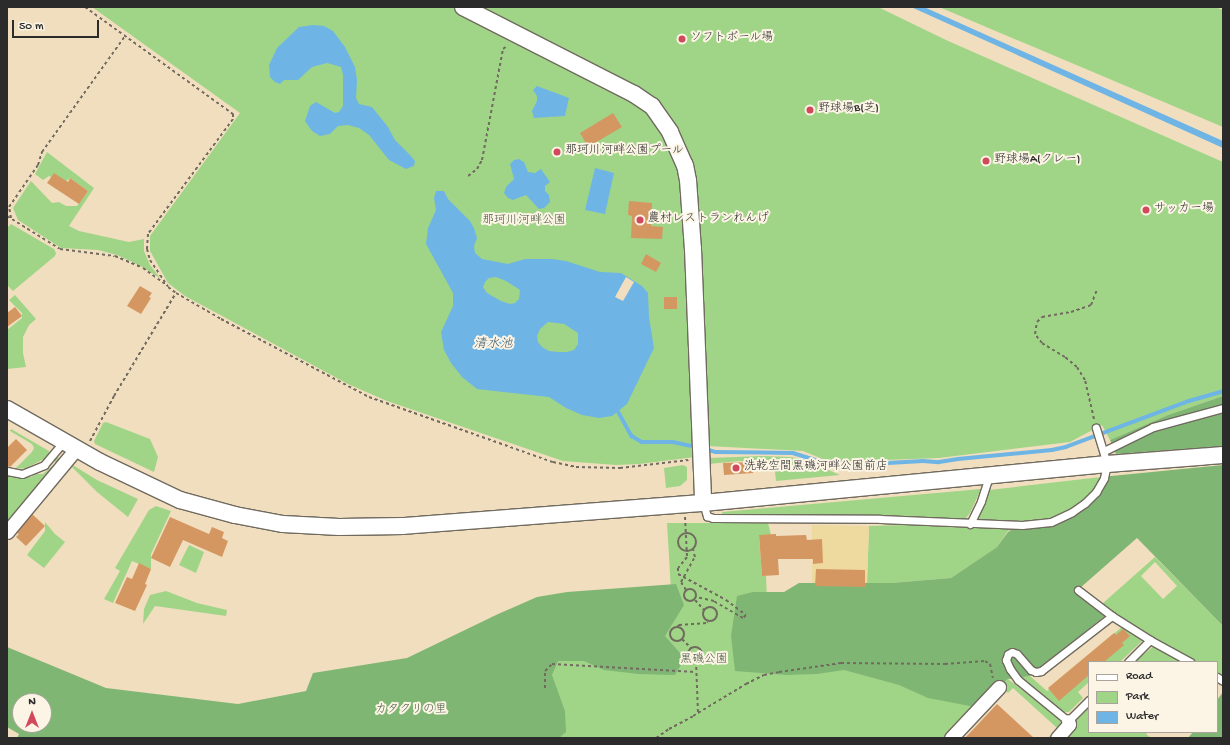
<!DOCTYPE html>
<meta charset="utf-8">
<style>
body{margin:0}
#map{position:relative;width:1230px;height:745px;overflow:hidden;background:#f1debf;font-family:"Gochi Hand","Klee One",sans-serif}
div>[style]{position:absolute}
.green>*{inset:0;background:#a0d587}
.forest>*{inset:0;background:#80b674}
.sand>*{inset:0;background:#eeda9e}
.water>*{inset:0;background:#6eb5e5}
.pier>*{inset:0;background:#f1debf}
.stream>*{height:3.5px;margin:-1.75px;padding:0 1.75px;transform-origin:1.75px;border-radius:1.75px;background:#6eb5e5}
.building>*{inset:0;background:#d59761}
.path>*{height:2px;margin-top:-1px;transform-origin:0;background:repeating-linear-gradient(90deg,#706a5f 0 3px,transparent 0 6px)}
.path>.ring{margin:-1px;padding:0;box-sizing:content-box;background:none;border:2px solid #706a5f;border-radius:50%}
.roads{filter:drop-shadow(1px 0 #706a5f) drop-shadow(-1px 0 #706a5f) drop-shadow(0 1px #706a5f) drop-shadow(0 -1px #706a5f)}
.service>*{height:7px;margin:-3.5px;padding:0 3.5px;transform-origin:3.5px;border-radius:3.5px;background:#fff}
.minor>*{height:13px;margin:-6.5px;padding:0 6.5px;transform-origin:6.5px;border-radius:6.5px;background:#fff}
.tertiary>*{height:16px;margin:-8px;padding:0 8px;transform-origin:8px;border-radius:8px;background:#fff}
.path-bridge>*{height:2px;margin-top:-1px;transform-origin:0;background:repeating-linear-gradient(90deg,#706a5f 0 3px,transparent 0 6px)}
.path-bridge>.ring{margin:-1px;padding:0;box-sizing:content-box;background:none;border:2px solid #706a5f;border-radius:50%}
.dots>*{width:11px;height:11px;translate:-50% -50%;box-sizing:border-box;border:2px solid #fcf5e5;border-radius:50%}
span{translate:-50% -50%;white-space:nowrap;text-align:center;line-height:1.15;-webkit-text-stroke:4px #fcf5e5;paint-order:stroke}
.poi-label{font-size:12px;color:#2b2b2b}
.left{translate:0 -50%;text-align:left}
.park-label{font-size:12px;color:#485642}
.water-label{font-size:13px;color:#425b6c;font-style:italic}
.frame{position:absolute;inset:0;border:8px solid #2b2b2b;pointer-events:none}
.legend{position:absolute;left:1088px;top:661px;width:130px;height:72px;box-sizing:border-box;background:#fcf5e5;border:1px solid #a8a49b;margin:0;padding:5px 7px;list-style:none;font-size:12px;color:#2b2b2b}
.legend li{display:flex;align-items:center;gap:8px;height:20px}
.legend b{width:20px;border:1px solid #a8a49b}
.north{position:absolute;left:12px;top:693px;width:40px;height:40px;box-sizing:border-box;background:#fcf5e5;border:1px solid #a8a49b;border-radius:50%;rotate:0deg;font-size:11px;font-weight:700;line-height:16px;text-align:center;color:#2b2b2b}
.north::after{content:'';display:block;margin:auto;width:14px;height:18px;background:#d1495b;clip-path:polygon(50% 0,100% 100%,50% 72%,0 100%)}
.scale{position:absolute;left:12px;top:20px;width:87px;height:18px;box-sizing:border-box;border:2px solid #2b2b2b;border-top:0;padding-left:5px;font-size:12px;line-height:14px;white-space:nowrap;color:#2b2b2b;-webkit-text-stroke:3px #fcf5e5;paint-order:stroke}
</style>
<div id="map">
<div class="green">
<div style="clip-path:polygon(92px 7px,878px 7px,946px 40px,1223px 162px,1223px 396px,1168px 415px,1110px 440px,1102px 425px,1070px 442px,939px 458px,830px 462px,803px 451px,708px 446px,695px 457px,639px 464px,616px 465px,563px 461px,387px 401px,348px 384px,185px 296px,168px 283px,150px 251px,150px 236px,240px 113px)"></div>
<div style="clip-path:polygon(939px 7px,1215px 7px,1223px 10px,1223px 127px)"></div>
<div style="clip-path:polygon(47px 152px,94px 188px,69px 226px,79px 231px,129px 242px,144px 239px,144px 251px,150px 265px,160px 278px,137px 264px,117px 255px,98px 250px,61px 248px,18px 220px,13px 208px,31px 181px,52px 203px,59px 202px,66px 206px,77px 206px,88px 191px,70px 178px,64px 183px,49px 176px,43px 180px,35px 174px)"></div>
<div style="clip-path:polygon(11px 224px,54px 249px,56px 253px,55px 256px,13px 291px,7px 285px,7px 228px)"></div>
<div style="clip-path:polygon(15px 295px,36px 319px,29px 325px,23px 337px,23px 353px,26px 367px,7px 369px,7px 330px,22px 318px,22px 313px,9px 300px)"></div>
<div style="clip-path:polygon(106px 422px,150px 439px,158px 457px,154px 472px,95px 444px,94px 441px,103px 423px)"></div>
<div style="clip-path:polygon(11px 429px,49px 451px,48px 457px,26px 468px,15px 469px,32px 452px,34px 448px,32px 444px,10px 431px)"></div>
<div style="clip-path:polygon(762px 456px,790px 457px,803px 459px,840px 475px,776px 481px,774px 463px,739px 461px,709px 464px,709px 458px)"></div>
<div style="clip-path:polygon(56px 457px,62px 459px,7px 524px,7px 475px,18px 478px,31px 477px,36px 474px,43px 474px,56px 463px,54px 460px)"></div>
<div style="clip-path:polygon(71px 464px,97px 480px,138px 499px,128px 517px,97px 492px,70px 465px)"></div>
<div style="clip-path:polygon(683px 465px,687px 467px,687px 480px,680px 486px,666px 488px,664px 468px)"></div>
<div style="clip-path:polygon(1101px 477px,1091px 495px,1074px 507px,1052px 518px,1024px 522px,1008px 531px,997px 547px,951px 578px,891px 583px,867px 583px,869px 526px,904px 525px,971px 528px,989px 490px)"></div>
<div style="clip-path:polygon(981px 489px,970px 513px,966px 518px,960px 520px,880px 515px,723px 515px,722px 512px)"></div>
<div style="clip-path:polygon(156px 506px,171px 511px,151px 554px,151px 569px,132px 561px,113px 603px,104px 599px,120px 571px,115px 568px,149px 510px)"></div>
<div style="clip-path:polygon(45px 522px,55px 534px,65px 542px,44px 568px,27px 555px,45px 531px)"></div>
<div style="clip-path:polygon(667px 523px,768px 523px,771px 535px,759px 536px,762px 576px,766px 576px,767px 601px,975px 707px,944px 738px,276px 738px,671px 591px)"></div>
<div style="clip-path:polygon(189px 545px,204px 552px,196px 573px,179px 565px)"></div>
<div style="clip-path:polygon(evenodd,1155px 557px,1223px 626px,1223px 677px,1217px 674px,1217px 662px,1197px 662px,1152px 638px,1102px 604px,1155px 557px,1155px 562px,1177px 586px,1163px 599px,1141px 576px,1155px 562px)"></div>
<div style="clip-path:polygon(166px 591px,197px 603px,227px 610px,226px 616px,155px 606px,143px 624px,144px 609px,150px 595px)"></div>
<div style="clip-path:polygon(1123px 626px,1143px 640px,1120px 662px,1089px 662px,1089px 682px,1078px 692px,1083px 698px,1069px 712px,1063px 712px,1021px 677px,1030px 676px,1047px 691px)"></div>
<div style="clip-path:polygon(1154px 646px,1183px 662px,1134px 662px)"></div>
<div style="clip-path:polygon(1008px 679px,1062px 721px,1064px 723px,1053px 738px,1048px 738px,1057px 728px,1013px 688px,1008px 693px,1000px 686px)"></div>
<div style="clip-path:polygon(1089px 705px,1089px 732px,1148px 732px,1146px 734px,1151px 738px,1062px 738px,1075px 723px,1076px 718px)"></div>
</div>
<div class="forest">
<div style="clip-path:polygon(1223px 396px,1223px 446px,1116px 454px,1110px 440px,1168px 415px)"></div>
<div style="clip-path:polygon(1223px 465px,1223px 626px,1137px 538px,1080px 588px,1106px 615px,1030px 676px,1008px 679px,975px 707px,928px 698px,899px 685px,844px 670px,817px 674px,787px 675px,735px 671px,731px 636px,737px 596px,753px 592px,784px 592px,799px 583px,891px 583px,951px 578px,997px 547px,1008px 532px,1024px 522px,1052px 518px,1074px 507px,1091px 495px,1101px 477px)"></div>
<div style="clip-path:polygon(evenodd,676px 584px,684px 605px,665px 636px,680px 653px,682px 663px,675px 675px,638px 674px,604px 670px,584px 661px,558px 661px,552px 675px,565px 711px,566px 732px,559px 738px,17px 738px,19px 734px,7px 727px,7px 647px,106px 688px,238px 704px,306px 691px,313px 673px,407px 658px,496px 615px,537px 597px,567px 592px,676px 584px,20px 701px,44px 701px,44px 725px,20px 725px,20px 701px)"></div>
<div style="clip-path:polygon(1223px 692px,1223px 738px,1188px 738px,1193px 732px,1217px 732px,1217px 700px)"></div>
</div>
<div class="sand">
<div style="clip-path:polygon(812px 525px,869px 526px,867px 583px,812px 583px)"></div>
</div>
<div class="water">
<div style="clip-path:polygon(911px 7px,924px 7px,1223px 141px,1223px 148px)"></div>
<div style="clip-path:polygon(313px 25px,324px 26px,333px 31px,345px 47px,355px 67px,357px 80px,356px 98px,359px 104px,372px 107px,388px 127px,395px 140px,410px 155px,415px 161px,414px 166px,406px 169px,389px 160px,369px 135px,359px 128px,348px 125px,338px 126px,330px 134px,320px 136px,312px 131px,305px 121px,310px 106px,316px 102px,335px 113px,339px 112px,343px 106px,343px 75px,341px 67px,327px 63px,312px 67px,298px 80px,284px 80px,280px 84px,275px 82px,270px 77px,269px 65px,277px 48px,299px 27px)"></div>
<div style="clip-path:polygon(537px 86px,569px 98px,565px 116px,534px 118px,532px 111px,537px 101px,537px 96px,533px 90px)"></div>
<div style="clip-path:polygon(519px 159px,524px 162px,528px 172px,535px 173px,541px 169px,550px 182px,545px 186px,545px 191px,549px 195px,550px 202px,544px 208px,539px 209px,526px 195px,513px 200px,508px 198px,504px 193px,506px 187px,514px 179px,510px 164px,514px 160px)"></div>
<div style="clip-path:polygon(595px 168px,614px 173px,605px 214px,585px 210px)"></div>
<div style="clip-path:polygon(evenodd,436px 191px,444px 191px,448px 199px,470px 221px,474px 228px,477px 238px,474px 246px,475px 253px,482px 259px,508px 264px,525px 259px,552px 259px,566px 261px,600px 272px,621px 273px,642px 286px,648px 293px,649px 317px,654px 348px,627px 404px,612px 416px,599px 418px,582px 415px,566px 408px,549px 397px,477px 389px,462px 377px,451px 363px,444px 350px,441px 332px,453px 306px,453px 293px,426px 244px,428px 228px,436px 210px,434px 198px,436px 191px,496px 277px,506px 281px,520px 290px,519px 299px,515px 303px,510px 304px,501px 301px,487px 293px,483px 287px,485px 282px,489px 278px,496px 277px,436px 191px,548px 322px,564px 324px,578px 333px,578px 344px,574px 350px,567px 352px,558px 352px,549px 351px,542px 347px,538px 342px,537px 336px,540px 329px,548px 322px)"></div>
</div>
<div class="pier">
<div style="clip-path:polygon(626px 277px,634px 282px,623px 301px,615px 297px)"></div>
</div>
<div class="stream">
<div style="left:618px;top:411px;width:29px;rotate:61deg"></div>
<div style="left:632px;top:436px;width:12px;rotate:31deg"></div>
<div style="left:642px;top:442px;width:31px"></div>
<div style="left:673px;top:442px;width:24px;rotate:12deg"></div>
<div style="left:706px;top:449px;width:10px;rotate:17deg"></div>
<div style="left:716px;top:452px;width:77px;rotate:0.7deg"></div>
<div style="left:793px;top:453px;width:44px;rotate:17.2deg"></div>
<div style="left:835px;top:466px;width:88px;rotate:-3.3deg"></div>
<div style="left:923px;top:461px;width:16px;rotate:4deg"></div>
<div style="left:939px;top:462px;width:19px;rotate:-9deg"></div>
<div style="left:958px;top:459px;width:94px;rotate:-5.5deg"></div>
<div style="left:1052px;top:450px;width:14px;rotate:-12deg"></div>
<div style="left:1066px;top:447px;width:131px;rotate:-20.5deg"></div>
<div style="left:1189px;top:401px;width:35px;rotate:-16deg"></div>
</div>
<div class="building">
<div style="clip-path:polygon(613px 113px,622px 127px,588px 147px,580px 133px)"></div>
<div style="clip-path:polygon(54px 173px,68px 182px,70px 178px,88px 191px,79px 204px,47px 183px)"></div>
<div style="clip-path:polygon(629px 201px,652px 203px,651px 226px,663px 227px,662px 239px,631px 238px,632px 216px,628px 215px)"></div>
<div style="clip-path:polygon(646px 254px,661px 263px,656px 272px,641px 264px)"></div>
<div style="clip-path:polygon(140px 286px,152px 293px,149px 297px,151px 298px,141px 314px,127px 306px)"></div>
<div style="clip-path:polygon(664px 297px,677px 297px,677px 309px,664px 309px)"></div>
<div style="clip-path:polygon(15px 307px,22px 316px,7px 327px,7px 313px)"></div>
<div style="clip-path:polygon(16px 439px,27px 450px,10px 467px,7px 466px,7px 448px)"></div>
<div style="clip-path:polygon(752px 462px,753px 473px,724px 475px,723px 463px)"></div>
<div style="clip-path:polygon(32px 514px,45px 526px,26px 546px,16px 537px,19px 534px,17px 533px)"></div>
<div style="clip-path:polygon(170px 517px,209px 534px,212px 527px,224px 532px,222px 538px,228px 541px,222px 557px,183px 540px,170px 567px,151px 558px)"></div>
<div style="clip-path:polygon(776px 534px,776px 536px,806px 535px,807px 540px,822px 539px,823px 563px,813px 564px,813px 559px,778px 559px,779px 575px,762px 576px,759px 535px)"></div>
<div style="clip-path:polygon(139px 563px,151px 569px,145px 584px,147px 585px,135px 611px,115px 603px,127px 577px,132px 579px)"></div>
<div style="clip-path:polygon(816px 569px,865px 570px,865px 587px,815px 586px)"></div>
<div style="clip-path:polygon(1123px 629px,1130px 636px,1122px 643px,1124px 645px,1104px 662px,1089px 662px,1089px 675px,1059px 701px,1048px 688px,1114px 633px,1116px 635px)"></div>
<div style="clip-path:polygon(997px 704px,1034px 738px,965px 738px)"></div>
</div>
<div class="path">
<div style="left:85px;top:7px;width:183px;rotate:35.9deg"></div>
<div style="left:233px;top:114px;width:5px;rotate:90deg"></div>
<div style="left:233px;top:119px;width:143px;rotate:126.5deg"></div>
<div style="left:148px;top:234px;width:15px;rotate:94deg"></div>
<div style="left:147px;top:249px;width:11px;rotate:75deg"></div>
<div style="left:150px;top:260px;width:32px;rotate:56deg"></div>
<div style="left:168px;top:287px;width:10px;rotate:37deg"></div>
<div style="left:176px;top:293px;width:52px;rotate:30deg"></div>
<div style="left:221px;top:319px;width:167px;rotate:27.8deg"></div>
<div style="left:369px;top:397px;width:195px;rotate:19.5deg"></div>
<div style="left:553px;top:462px;width:24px;rotate:12deg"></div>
<div style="left:576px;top:467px;width:44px;rotate:1.3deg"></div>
<div style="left:620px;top:468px;width:69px;rotate:-6.6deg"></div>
<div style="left:468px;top:176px;width:11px;rotate:-38deg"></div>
<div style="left:477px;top:169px;width:10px;rotate:-61deg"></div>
<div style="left:482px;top:160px;width:113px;rotate:-79.3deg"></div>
<div style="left:503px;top:49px;width:6px;rotate:-39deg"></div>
<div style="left:7px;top:216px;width:62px;rotate:31.9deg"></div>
<div style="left:60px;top:249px;width:55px;rotate:7.3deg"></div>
<div style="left:115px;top:256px;width:30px;rotate:23deg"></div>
<div style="left:143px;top:268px;width:29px;rotate:36deg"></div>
<div style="left:11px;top:218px;width:11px;rotate:-100deg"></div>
<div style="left:9px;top:207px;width:51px;rotate:-55.4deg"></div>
<div style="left:38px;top:165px;width:14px;rotate:-73deg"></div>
<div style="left:42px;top:152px;width:143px;rotate:-54.4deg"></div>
<div style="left:1094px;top:419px;width:40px;rotate:-103deg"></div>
<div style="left:1085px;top:380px;width:15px;rotate:-122deg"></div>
<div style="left:1077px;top:367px;width:16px;rotate:-140deg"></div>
<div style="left:1065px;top:357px;width:27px;rotate:-149deg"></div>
<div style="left:1042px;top:343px;width:11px;rotate:-128deg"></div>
<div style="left:1035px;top:334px;width:12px;rotate:-81deg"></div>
<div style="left:1037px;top:322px;width:7px;rotate:-45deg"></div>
<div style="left:1042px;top:317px;width:29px;rotate:-10deg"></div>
<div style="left:1071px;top:312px;width:21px;rotate:-19deg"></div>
<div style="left:1091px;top:305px;width:17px;rotate:-69deg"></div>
<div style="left:90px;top:441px;width:51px;rotate:-61.9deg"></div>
<div style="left:114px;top:396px;width:120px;rotate:-59deg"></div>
<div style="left:685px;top:517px;width:40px;rotate:87.1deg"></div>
<div style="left:687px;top:557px;width:14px;rotate:129deg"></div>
<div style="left:678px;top:568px;width:6px;rotate:90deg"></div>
<div style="left:678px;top:574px;width:55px;rotate:28.4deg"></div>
<div style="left:726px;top:600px;width:25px;rotate:37deg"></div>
<div style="left:746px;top:615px;width:4px;rotate:135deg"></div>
<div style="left:743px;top:618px;width:34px;rotate:-150deg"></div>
<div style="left:714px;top:601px;width:18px;rotate:-167deg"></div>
<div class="ring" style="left:684px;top:589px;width:10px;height:10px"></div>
<div style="left:695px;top:600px;width:13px;rotate:48deg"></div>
<div class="ring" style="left:703px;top:607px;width:12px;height:12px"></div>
<div class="ring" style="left:670px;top:627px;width:12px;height:12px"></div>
<div style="left:677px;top:627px;width:3px;rotate:-45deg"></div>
<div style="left:679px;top:625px;width:28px;rotate:-4deg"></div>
<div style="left:707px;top:623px;width:1px;rotate:-45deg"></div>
<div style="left:682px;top:639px;width:13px;rotate:45deg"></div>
<div class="ring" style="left:688px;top:647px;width:12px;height:12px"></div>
<div style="left:696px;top:661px;width:53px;rotate:87.8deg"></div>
<div style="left:545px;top:688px;width:17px;rotate:-90deg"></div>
<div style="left:545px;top:671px;width:10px;rotate:-45deg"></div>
<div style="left:552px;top:664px;width:144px;rotate:3.2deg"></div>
<div style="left:656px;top:738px;width:16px;rotate:-35deg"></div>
<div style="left:669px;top:729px;width:27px;rotate:-28deg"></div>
<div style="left:693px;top:716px;width:62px;rotate:-31.1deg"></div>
<div style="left:746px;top:684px;width:20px;rotate:-27deg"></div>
<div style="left:764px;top:675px;width:15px;rotate:-11deg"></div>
<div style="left:779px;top:672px;width:63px;rotate:-8.3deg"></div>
<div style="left:841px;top:663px;width:104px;rotate:0.6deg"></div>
<div style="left:945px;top:664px;width:40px;rotate:-4.3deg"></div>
<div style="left:985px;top:661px;width:6px;rotate:31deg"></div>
<div style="left:990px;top:664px;width:14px;rotate:78deg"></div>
</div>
<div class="roads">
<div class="service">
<div style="left:1104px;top:451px;width:55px;rotate:-26.1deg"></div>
<div style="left:1153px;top:427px;width:73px;rotate:-15.2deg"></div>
<div style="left:7px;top:471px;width:15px;rotate:11deg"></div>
<div style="left:22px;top:474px;width:24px;rotate:-22deg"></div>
<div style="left:44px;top:465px;width:30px;rotate:-50deg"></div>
<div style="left:703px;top:503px;width:14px;rotate:73deg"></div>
<div style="left:707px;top:516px;width:6px;rotate:18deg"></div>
<div style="left:713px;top:518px;width:167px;rotate:0.3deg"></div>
<div style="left:880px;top:519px;width:142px;rotate:2.4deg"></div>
<div style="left:1022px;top:525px;width:29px;rotate:-6deg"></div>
<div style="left:1051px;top:522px;width:23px;rotate:-25deg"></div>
<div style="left:1072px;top:512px;width:16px;rotate:-35deg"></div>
<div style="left:1085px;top:503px;width:16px;rotate:-45deg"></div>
<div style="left:1096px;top:492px;width:16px;rotate:-60deg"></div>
<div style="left:1104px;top:478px;width:14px;rotate:-78deg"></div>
<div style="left:1107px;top:464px;width:38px;rotate:-107deg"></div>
<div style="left:970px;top:524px;width:25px;rotate:-64deg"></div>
<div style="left:981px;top:501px;width:26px;rotate:-72deg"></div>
<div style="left:1078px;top:590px;width:43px;rotate:37.4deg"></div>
<div style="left:1112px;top:616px;width:45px;rotate:32.3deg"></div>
<div style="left:1150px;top:640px;width:31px;rotate:135deg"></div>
<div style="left:1150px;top:640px;width:46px;rotate:28.8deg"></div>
<div style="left:1217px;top:677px;width:7px;rotate:34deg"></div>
<div style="left:1089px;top:700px;width:30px;rotate:135deg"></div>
<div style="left:1068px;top:721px;width:65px;rotate:-140.6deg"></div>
<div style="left:1018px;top:680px;width:14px;rotate:-126deg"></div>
<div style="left:1010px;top:669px;width:10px;rotate:-114deg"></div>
<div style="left:1006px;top:660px;width:6px;rotate:-72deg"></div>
<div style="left:1008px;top:654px;width:4px;rotate:-27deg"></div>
<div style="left:1012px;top:652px;width:5px;rotate:22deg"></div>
<div style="left:1017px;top:654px;width:21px;rotate:49deg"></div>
<div style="left:1031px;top:670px;width:5px;rotate:22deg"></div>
<div style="left:1036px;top:672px;width:5px;rotate:-11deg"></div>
<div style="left:1041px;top:671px;width:90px;rotate:-37.8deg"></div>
</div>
<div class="minor">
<div style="left:7px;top:532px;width:108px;rotate:-50.3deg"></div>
<div style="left:951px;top:738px;width:70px;rotate:-46.7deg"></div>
<div style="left:1057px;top:738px;width:18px;rotate:-49deg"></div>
<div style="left:1069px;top:724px;width:3px;rotate:-108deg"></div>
</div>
<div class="tertiary">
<div style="left:463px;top:7px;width:192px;rotate:27deg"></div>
<div style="left:634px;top:94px;width:22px;rotate:34deg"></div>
<div style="left:652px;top:106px;width:32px;rotate:55deg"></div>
<div style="left:670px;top:132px;width:36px;rotate:66deg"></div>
<div style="left:685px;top:165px;width:15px;rotate:79deg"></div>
<div style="left:688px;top:180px;width:69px;rotate:85.9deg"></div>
<div style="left:693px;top:249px;width:254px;rotate:87.7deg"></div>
<div style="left:7px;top:409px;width:107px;rotate:29.7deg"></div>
<div style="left:100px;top:462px;width:89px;rotate:25.4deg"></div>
<div style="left:180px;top:500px;width:57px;rotate:15.3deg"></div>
<div style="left:235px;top:515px;width:49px;rotate:10.6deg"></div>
<div style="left:283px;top:524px;width:56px;rotate:3.1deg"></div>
<div style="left:339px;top:527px;width:64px;rotate:-0.9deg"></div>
<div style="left:403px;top:526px;width:301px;rotate:-4.4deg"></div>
<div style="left:703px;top:503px;width:406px;rotate:-5.5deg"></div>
<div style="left:1107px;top:464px;width:116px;rotate:-4.4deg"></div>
</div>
</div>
<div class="path-bridge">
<div class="ring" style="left:678px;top:533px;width:16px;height:16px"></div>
<div style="left:686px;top:590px;width:9px;rotate:-122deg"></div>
<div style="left:681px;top:582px;width:29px;rotate:-61deg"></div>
<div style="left:695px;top:557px;width:8px;rotate:-104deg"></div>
</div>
<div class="dots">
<div style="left:682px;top:39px;background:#d1495b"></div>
<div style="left:810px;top:110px;background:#d1495b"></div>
<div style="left:557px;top:152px;background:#d1495b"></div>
<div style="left:986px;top:161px;background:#d1495b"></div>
<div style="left:1146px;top:210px;background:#d1495b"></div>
<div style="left:640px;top:220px;background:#d1495b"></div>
<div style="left:736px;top:468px;background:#d1495b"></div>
</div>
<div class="poi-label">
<span class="left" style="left:690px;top:39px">ソフトボール場</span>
<span class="left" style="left:818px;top:110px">野球場B(芝)</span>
<span class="left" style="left:565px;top:152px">那珂川河畔公園プール</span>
<span class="left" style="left:994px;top:161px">野球場A(クレー)</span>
<span class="left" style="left:1154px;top:210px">サッカー場</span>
<span class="left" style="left:648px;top:220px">農村レストランれんげ</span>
<span class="left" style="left:744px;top:468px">洗乾空間黒磯河畔公園前店</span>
</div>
<div class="park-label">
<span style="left:524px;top:222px">那珂川河畔公園</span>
<span style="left:704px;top:661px">黒磯公園</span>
<span style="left:411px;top:711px">カタクリの里</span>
</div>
<div class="water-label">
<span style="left:493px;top:345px">清水池</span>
</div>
<div class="frame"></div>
<ul class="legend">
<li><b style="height:5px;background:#fff"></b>Road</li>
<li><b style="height:11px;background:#a0d587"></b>Park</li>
<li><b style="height:11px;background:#6eb5e5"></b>Water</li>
</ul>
<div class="north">N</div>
<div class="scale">50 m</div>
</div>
